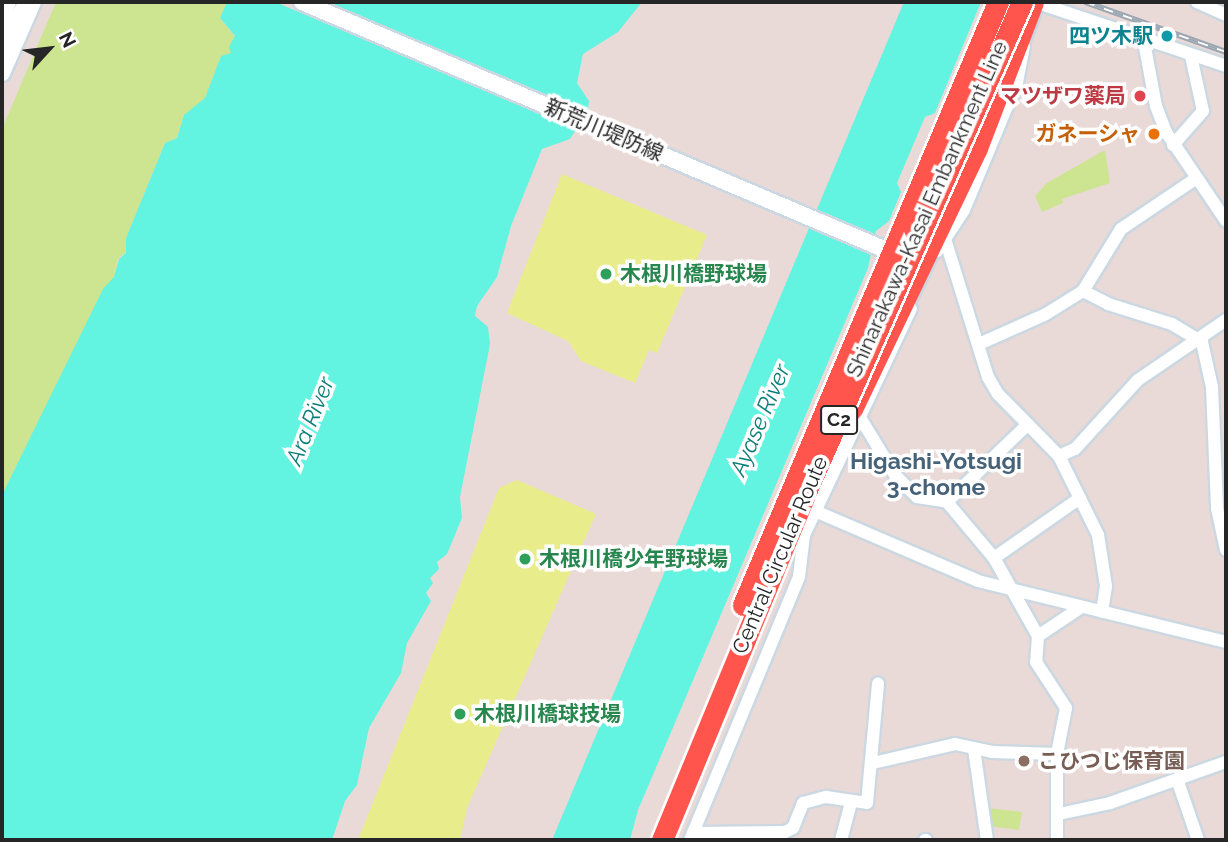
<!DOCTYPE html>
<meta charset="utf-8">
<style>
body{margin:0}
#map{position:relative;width:1228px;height:842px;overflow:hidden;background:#eadad7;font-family:Raleway,"Noto Sans JP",sans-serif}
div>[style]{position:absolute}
.green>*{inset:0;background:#cde490}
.pitch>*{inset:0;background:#e9ec8a}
.water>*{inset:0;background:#63f3e1}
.pier>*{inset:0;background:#eadad7}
.roads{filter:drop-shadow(2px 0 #ccd8e1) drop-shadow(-2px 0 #ccd8e1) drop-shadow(0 2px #ccd8e1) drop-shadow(0 -2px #ccd8e1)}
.street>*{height:12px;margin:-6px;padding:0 6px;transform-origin:6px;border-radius:6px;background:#fff}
.secondary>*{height:16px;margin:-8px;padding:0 8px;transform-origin:8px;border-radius:8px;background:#fff}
.highway>*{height:21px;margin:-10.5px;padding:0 10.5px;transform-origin:10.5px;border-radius:10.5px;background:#ff554d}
.rail>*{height:6px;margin-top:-3px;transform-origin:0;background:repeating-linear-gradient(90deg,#fff 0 10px,#9aa7b2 0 20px);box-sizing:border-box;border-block:2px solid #9aa7b2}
.bridges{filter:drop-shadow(2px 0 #fff) drop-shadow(-2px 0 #fff) drop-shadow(0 2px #fff) drop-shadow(0 -2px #fff)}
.highway-bridge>*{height:21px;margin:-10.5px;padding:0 10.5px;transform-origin:10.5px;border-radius:10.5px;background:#ff554d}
.dots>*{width:19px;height:19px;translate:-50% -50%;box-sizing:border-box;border:4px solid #fff;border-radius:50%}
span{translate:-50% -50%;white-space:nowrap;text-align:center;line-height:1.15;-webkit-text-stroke:7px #fff;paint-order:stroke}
.shield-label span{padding:2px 5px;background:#fff;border:2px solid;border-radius:5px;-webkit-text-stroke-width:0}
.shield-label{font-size:19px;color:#262626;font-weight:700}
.culture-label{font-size:21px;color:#0d838f;font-weight:700}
.right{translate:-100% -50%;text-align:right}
.health-label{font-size:21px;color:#be3a42;font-weight:700}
.street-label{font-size:21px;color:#262626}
.food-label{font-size:21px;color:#c56008;font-weight:700}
.leisure-label{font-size:21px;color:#27864d;font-weight:700}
.left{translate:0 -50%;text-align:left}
.education-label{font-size:21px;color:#785e54;font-weight:700}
.water-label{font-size:23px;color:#0a7e78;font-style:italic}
.neighbourhood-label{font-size:23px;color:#466278;font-weight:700}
.frame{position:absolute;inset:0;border:4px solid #262626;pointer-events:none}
.north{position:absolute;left:14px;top:14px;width:70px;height:70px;-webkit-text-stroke:5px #fff;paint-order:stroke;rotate:63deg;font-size:19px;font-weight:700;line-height:28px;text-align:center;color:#262626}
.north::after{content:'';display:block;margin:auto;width:24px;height:32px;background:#262626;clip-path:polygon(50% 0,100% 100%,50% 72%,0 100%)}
</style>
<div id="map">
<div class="green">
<div style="clip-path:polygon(56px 2px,227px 2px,220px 18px,235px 37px,231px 53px,221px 56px,205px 99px,184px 115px,177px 138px,165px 143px,126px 238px,126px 252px,118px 259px,114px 277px,2px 495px,2px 129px)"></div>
<div style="clip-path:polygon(1105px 150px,1110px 183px,1062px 199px,1063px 203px,1042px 212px,1035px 196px,1047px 183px)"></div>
<div style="clip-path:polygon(987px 808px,1022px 812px,1019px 830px,989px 826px)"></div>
</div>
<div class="pitch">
<div style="clip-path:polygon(562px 174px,707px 235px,657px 353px,649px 350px,635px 383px,581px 361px,568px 341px,507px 313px)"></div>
<div style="clip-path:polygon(517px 480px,596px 514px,467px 808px,460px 840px,358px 840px,499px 488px)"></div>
</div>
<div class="water">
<div style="clip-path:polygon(227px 2px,642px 2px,618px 32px,583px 54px,577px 83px,589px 101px,588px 110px,570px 139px,542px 149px,511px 226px,497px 277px,477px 306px,475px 316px,488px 327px,490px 344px,460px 497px,462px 518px,447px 554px,437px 562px,439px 569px,430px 578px,433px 583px,426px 593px,431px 601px,407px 643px,401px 673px,369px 728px,357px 785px,345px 801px,332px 840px,2px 840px,2px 495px,103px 289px,114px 277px,119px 259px,126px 253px,126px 238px,165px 143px,177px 138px,184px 115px,205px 98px,221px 56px,231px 53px,229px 47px,235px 36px,220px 18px)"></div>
<div style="clip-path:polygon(904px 2px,981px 2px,935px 113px,925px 117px,897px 183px,901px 192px,889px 221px,876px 231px,868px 268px,638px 810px,630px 840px,552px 840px)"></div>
</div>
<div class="pier">
<div style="clip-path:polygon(275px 2px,328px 2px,590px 113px,580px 130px)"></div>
</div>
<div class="roads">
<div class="street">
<div style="left:1035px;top:2px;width:201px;rotate:18.5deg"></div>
<div style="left:1197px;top:2px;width:32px;rotate:24deg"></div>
<div style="left:1144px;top:42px;width:65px;rotate:79.4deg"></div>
<div style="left:1156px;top:106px;width:28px;rotate:69deg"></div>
<div style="left:1166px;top:132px;width:107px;rotate:56deg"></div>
<div style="left:1173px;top:145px;width:45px;rotate:-48.6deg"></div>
<div style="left:1203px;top:111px;width:56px;rotate:-102.3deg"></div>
<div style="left:945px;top:239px;width:145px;rotate:72.7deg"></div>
<div style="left:988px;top:377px;width:20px;rotate:60deg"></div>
<div style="left:998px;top:394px;width:87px;rotate:45.5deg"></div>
<div style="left:1059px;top:456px;width:88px;rotate:63.7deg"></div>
<div style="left:1098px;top:535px;width:52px;rotate:81.1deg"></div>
<div style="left:1106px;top:586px;width:26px;rotate:99deg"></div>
<div style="left:937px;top:251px;width:49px;rotate:-56.6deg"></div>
<div style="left:964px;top:210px;width:139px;rotate:-67.5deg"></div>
<div style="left:1017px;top:82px;width:36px;rotate:-79deg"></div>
<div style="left:1083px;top:291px;width:28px;rotate:27deg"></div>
<div style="left:1108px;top:304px;width:67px;rotate:17.4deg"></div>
<div style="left:1172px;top:324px;width:35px;rotate:31deg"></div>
<div style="left:1202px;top:342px;width:46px;rotate:77.5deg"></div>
<div style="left:1212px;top:387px;width:121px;rotate:87.6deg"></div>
<div style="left:1217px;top:508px;width:43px;rotate:77.9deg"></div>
<div style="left:979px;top:344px;width:73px;rotate:-24.1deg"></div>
<div style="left:1046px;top:314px;width:44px;rotate:-31.9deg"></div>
<div style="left:1083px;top:291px;width:73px;rotate:-58.5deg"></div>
<div style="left:1121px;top:229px;width:89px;rotate:-34deg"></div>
<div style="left:861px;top:419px;width:66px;rotate:58.7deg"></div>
<div style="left:895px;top:475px;width:31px;rotate:45deg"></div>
<div style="left:917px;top:497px;width:30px;rotate:9deg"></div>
<div style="left:947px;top:502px;width:73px;rotate:50deg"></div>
<div style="left:994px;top:558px;width:90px;rotate:60.6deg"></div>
<div style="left:1038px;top:636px;width:50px;rotate:-33.7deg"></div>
<div style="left:1059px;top:456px;width:17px;rotate:-24deg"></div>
<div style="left:1075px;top:449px;width:93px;rotate:-47.6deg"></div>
<div style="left:1138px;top:380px;width:107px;rotate:-34.3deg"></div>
<div style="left:947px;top:502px;width:112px;rotate:-43.9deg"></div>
<div style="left:808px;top:508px;width:185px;rotate:23.2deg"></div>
<div style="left:978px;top:581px;width:255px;rotate:13.8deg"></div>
<div style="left:994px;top:558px;width:105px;rotate:-34.9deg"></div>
<div style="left:1038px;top:636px;width:26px;rotate:94deg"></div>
<div style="left:1036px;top:662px;width:55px;rotate:56.9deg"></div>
<div style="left:1066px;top:708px;width:47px;rotate:101.1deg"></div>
<div style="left:1057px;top:754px;width:86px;rotate:90deg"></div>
<div style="left:974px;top:749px;width:92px;rotate:81.9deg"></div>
<div style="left:873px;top:763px;width:84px;rotate:-13deg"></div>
<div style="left:955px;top:744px;width:38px;rotate:12deg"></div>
<div style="left:992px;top:752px;width:65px;rotate:1.8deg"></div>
<div style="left:1177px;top:779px;width:65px;rotate:71deg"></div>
<div style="left:1059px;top:814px;width:52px;rotate:-12.2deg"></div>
<div style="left:1110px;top:803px;width:123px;rotate:-19.5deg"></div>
<div style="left:694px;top:833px;width:91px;rotate:-0.6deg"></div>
<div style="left:785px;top:832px;width:9px;rotate:-27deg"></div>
<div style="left:793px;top:828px;width:27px;rotate:-68deg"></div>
<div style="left:803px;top:803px;width:24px;rotate:-15deg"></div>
<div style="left:826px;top:797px;width:41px;rotate:8.3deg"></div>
<div style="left:867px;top:803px;width:120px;rotate:-84.7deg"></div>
<div style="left:690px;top:840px;width:285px;rotate:-67.5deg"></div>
<div style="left:799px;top:577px;width:42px;rotate:-83.2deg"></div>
<div style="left:804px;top:535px;width:250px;rotate:-64.7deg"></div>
<div style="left:841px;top:840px;width:39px;rotate:-75deg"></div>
<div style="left:925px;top:840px;width:1px"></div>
</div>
<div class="secondary">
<div style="left:302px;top:2px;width:650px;rotate:23.01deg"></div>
<div style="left:2px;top:16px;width:15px;rotate:-67deg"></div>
<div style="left:2px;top:42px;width:46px;rotate:-57.3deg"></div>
<div style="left:2px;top:73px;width:77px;rotate:-66.4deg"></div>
</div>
<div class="highway">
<div style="left:852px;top:409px;width:289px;rotate:-64.4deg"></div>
<div style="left:977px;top:148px;width:156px;rotate:-69deg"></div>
</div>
</div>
<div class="rail">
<div style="left:1085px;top:2px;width:150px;rotate:19.5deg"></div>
</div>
<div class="bridges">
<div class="highway-bridge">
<div style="left:743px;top:605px;width:655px;rotate:-67.08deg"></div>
<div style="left:662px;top:840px;width:369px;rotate:-67.5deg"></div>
<div style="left:803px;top:499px;width:543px;rotate:-66.22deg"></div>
</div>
</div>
<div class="dots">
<div style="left:1167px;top:36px;background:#0f9aa8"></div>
<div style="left:1140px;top:96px;background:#e0444e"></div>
<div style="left:1154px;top:134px;background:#e8710a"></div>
<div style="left:606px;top:274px;background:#2e9e5b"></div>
<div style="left:525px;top:559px;background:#2e9e5b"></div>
<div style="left:460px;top:714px;background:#2e9e5b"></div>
<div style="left:1024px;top:761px;background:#8d6e63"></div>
</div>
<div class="shield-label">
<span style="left:839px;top:420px">C2</span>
</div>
<div class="culture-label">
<span class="right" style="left:1153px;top:36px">四ツ木駅</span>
</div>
<div class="health-label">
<span class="right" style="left:1126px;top:96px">マツザワ薬局</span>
</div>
<div class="street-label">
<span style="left:604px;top:130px;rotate:23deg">新荒川堤防線</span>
<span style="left:927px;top:209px;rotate:-66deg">Shinarakawa-Kasai Embankment Line</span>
<span style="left:780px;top:555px;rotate:-67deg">Central Circular Route</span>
</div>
<div class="food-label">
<span class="right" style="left:1140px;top:134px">ガネーシャ</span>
</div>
<div class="leisure-label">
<span class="left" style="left:620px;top:274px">木根川橋野球場</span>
<span class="left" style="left:539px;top:559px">木根川橋少年野球場</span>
<span class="left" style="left:474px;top:714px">木根川橋球技場</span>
</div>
<div class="education-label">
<span class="left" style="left:1038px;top:761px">こひつじ保育園</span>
</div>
<div class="water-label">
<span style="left:760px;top:420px;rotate:-67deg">Ayase River</span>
<span style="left:310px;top:421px;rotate:-68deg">Ara River</span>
</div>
<div class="neighbourhood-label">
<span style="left:936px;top:474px">Higashi-Yotsugi<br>3-chome</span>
</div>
<div class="frame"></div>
<div class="north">N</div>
</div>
